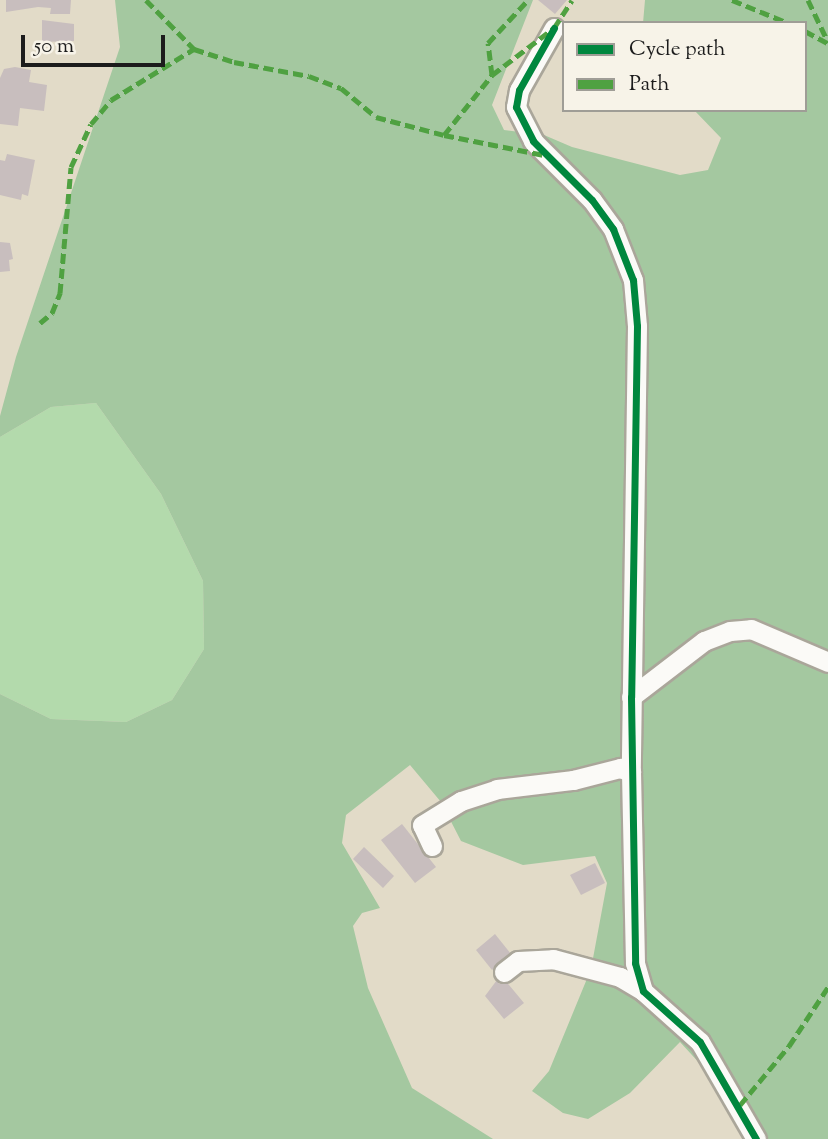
<!DOCTYPE html>
<style>
body{margin:0}
#map{position:relative;width:828px;height:1139px;overflow:hidden;background:#e2dbc8;font-family:"Sorts Mill Goudy",serif}
div>[style]{position:absolute}
.green>*{inset:0;background:#b3daac}
.forest>*{inset:0;background:#a4c8a0}
.building>*{inset:0;background:#c8bebe}
.roads{filter:drop-shadow(2px 0 #aaa69a) drop-shadow(-2px 0 #aaa69a) drop-shadow(0 2px #aaa69a) drop-shadow(0 -2px #aaa69a)}
.minor>*{height:19px;margin:-9.5px;padding:0 9.5px;transform-origin:9.5px;border-radius:9.5px;background:#fbfaf7}
.quiet>*{height:5px;margin-top:-2.5px;transform-origin:0;background:repeating-linear-gradient(90deg,#4fa141 0 10px,transparent 0 15px)}
.cycleway>*{height:7px;margin:-3.5px;padding:0 3.5px;transform-origin:3.5px;border-radius:3.5px;background:#00873e}
span{translate:-50% -50%;white-space:nowrap;text-align:center;line-height:1.15;-webkit-text-stroke:5px #f7f3e8;paint-order:stroke}
.legend{position:absolute;left:562px;top:21px;width:245px;height:91px;box-sizing:border-box;background:#f7f3e8;border:2px solid #9f9d96;margin:0;padding:9px 12px;list-style:none;font-size:21px;color:#1c1c1c}
.legend li{display:flex;align-items:center;gap:14px;height:35px}
.legend b{width:35px;border:2px solid #9f9d96}
.scale{position:absolute;left:21px;top:35px;width:144px;height:32px;box-sizing:border-box;border:4px solid #1c1c1c;border-top:0;padding-left:9px;font-size:21px;line-height:24px;white-space:nowrap;color:#1c1c1c;-webkit-text-stroke:5px #f7f3e8;paint-order:stroke}
</style>
<div id="map">
<div class="green">
<div style="clip-path:polygon(96px 403px,161px 494px,203px 581px,204px 649px,172px 700px,126px 722px,51px 719px,0 694px,0 437px,51px 407px)"></div>
</div>
<div class="forest">
<div style="clip-path:polygon(115px 0,533px 0,492px 105px,504px 130px,544px 135px,572px 147px,680px 175px,708px 170px,721px 138px,694px 110px,805px 110px,805px 23px,643px 23px,645px 0,828px 0,828px 1139px,750px 1139px,725px 1091px,680px 1042px,630px 1093px,588px 1119px,563px 1113px,532px 1091px,549px 1071px,591px 969px,607px 883px,595px 856px,523px 865px,461px 841px,441px 802px,410px 765px,346px 815px,342px 843px,380px 908px,362px 913px,353px 926px,368px 988px,412px 1088px,493px 1139px,0 1139px,0 694px,51px 719px,126px 722px,172px 700px,204px 649px,203px 581px,161px 494px,96px 403px,51px 407px,0 437px,0 416px,16px 357px,120px 47px)"></div>
</div>
<div class="building">
<div style="clip-path:polygon(6px 0,71px 0,70px 14px,50px 14px,51px 8px,38px 7px,6px 12px)"></div>
<div style="clip-path:polygon(538px 0,567px 0,555px 14px)"></div>
<div style="clip-path:polygon(42px 20px,74px 24px,74px 41px,42px 42px)"></div>
<div style="clip-path:polygon(15px 67px,31px 70px,29px 82px,47px 85px,44px 111px,20px 108px,18px 126px,0 124px,0 78px,4px 69px)"></div>
<div style="clip-path:polygon(7px 154px,35px 160px,28px 196px,22px 194px,21px 200px,0 195px,0 160px,5px 161px)"></div>
<div style="clip-path:polygon(0 242px,10px 243px,13px 259px,9px 260px,10px 271px,0 272px)"></div>
<div style="clip-path:polygon(402px 824px,436px 867px,415px 883px,381px 840px)"></div>
<div style="clip-path:polygon(364px 847px,394px 876px,383px 888px,353px 859px)"></div>
<div style="clip-path:polygon(595px 863px,605px 883px,581px 895px,570px 875px)"></div>
<div style="clip-path:polygon(495px 934px,511px 954px,492px 970px,476px 950px)"></div>
<div style="clip-path:polygon(504px 979px,524px 1003px,504px 1019px,485px 996px,497px 980px,499px 984px)"></div>
</div>
<div class="roads">
<div class="minor">
<div style="left:554px;top:28px;width:71px;rotate:119.4deg"></div>
<div style="left:519px;top:90px;width:17px;rotate:100deg"></div>
<div style="left:516px;top:107px;width:38px;rotate:63deg"></div>
<div style="left:533px;top:141px;width:83px;rotate:45deg"></div>
<div style="left:592px;top:200px;width:36px;rotate:54deg"></div>
<div style="left:613px;top:229px;width:55px;rotate:68.6deg"></div>
<div style="left:633px;top:280px;width:46px;rotate:85deg"></div>
<div style="left:637px;top:326px;width:446px;rotate:90.8deg"></div>
<div style="left:631px;top:772px;width:191px;rotate:88.8deg"></div>
<div style="left:635px;top:963px;width:29px;rotate:74deg"></div>
<div style="left:631px;top:697px;width:92px;rotate:-37.5deg"></div>
<div style="left:704px;top:641px;width:28px;rotate:-21deg"></div>
<div style="left:730px;top:631px;width:21px;rotate:-5deg"></div>
<div style="left:751px;top:629px;width:84px;rotate:23.2deg"></div>
<div style="left:432px;top:846px;width:23px;rotate:-115deg"></div>
<div style="left:422px;top:825px;width:46px;rotate:-31.6deg"></div>
<div style="left:461px;top:801px;width:38px;rotate:-18deg"></div>
<div style="left:497px;top:789px;width:77px;rotate:-6.8deg"></div>
<div style="left:573px;top:780px;width:49px;rotate:-14.3deg"></div>
<div style="left:620px;top:768px;width:12px;rotate:20deg"></div>
<div style="left:504px;top:972px;width:18px;rotate:-38deg"></div>
<div style="left:518px;top:961px;width:35px;rotate:-3deg"></div>
<div style="left:553px;top:959px;width:69px;rotate:15deg"></div>
<div style="left:620px;top:977px;width:27px;rotate:31deg"></div>
<div style="left:643px;top:991px;width:76px;rotate:41.8deg"></div>
<div style="left:700px;top:1042px;width:112px;rotate:60deg"></div>
</div>
</div>
<div class="quiet">
<div style="left:146px;top:0;width:69px;rotate:45.6deg"></div>
<div style="left:194px;top:49px;width:42px;rotate:18deg"></div>
<div style="left:234px;top:62px;width:76px;rotate:10.6deg"></div>
<div style="left:309px;top:76px;width:34px;rotate:21deg"></div>
<div style="left:341px;top:88px;width:45px;rotate:39.6deg"></div>
<div style="left:376px;top:117px;width:70px;rotate:14.8deg"></div>
<div style="left:444px;top:135px;width:77px;rotate:-51.3deg"></div>
<div style="left:492px;top:75px;width:32px;rotate:-97deg"></div>
<div style="left:488px;top:43px;width:59px;rotate:-47.1deg"></div>
<div style="left:732px;top:0;width:61px;rotate:22.3deg"></div>
<div style="left:808px;top:0;width:47px;rotate:64.5deg"></div>
<div style="left:805px;top:31px;width:26px;rotate:28deg"></div>
<div style="left:492px;top:75px;width:78px;rotate:-37.2deg"></div>
<div style="left:554px;top:28px;width:33px;rotate:-57deg"></div>
<div style="left:444px;top:135px;width:102px;rotate:11.3deg"></div>
<div style="left:40px;top:323px;width:16px;rotate:-40deg"></div>
<div style="left:52px;top:313px;width:22px;rotate:-68deg"></div>
<div style="left:60px;top:293px;width:126px;rotate:-85deg"></div>
<div style="left:71px;top:167px;width:47px;rotate:-65.1deg"></div>
<div style="left:91px;top:124px;width:31px;rotate:-50deg"></div>
<div style="left:111px;top:100px;width:97px;rotate:-31.6deg"></div>
<div style="left:740px;top:1105px;width:77px;rotate:-50.3deg"></div>
<div style="left:789px;top:1046px;width:71px;rotate:-56.5deg"></div>
</div>
<div class="cycleway">
<div style="left:554px;top:28px;width:71px;rotate:119.4deg"></div>
<div style="left:519px;top:90px;width:17px;rotate:100deg"></div>
<div style="left:516px;top:107px;width:38px;rotate:63deg"></div>
<div style="left:533px;top:141px;width:83px;rotate:45deg"></div>
<div style="left:592px;top:200px;width:36px;rotate:54deg"></div>
<div style="left:613px;top:229px;width:55px;rotate:68.6deg"></div>
<div style="left:633px;top:280px;width:46px;rotate:85deg"></div>
<div style="left:637px;top:326px;width:371px;rotate:90.9deg"></div>
<div style="left:631px;top:697px;width:266px;rotate:89.1deg"></div>
<div style="left:635px;top:963px;width:29px;rotate:74deg"></div>
<div style="left:643px;top:991px;width:76px;rotate:41.8deg"></div>
<div style="left:700px;top:1042px;width:112px;rotate:60deg"></div>
</div>
<ul class="legend">
<li><b style="height:9px;background:#00873e"></b>Cycle path</li>
<li><b style="height:9px;background:#4fa141"></b>Path</li>
</ul>
<div class="scale">50 m</div>
</div>
